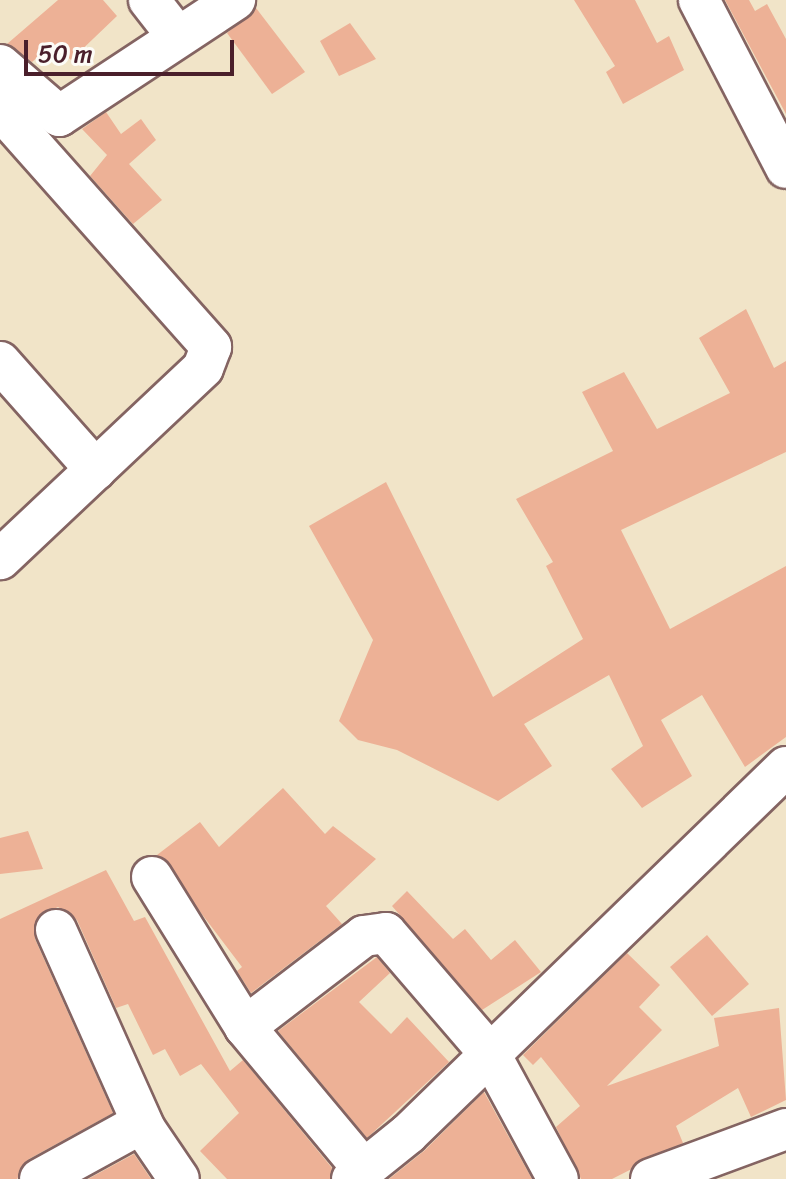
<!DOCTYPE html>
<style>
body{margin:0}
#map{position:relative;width:786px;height:1179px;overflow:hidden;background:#f1e4c8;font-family:Sriracha,sans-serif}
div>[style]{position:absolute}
.building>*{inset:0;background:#edb196}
.roads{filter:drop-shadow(2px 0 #846462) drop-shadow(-2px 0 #846462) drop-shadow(0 2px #846462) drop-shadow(0 -2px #846462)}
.minor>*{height:40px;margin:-20px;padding:0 20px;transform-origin:20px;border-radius:20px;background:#fff}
span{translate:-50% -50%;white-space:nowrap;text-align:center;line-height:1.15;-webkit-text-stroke:7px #fdfcf7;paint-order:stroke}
.scale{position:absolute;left:24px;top:40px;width:210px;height:36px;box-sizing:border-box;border:4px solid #4a1f2b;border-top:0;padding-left:10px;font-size:24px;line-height:28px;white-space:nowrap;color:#4a1f2b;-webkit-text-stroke:6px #fdfcf7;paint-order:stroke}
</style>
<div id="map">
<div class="building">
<div style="clip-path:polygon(58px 0,103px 0,117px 16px,71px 60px,53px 44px,32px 62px,7px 44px)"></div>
<div style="clip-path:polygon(574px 0,635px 0,657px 43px,669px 36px,684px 70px,623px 104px,606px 72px,615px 66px)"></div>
<div style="clip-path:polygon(725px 0,749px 0,755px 11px,767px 4px,786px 39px,786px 114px)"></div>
<div style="clip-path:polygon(256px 8px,305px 72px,272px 94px,227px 33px)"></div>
<div style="clip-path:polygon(350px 23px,376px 59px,339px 76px,320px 41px)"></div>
<div style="clip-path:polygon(106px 112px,121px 134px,141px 119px,156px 140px,129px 164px,162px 200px,133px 224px,90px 176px,107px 155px,82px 129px)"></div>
<div style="clip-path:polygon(746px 309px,774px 368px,786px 361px,786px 452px,621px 530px,670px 629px,786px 566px,786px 737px,745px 767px,702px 695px,661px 720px,692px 776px,642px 808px,611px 769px,643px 746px,609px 675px,524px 724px,552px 766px,498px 801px,397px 750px,358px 740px,339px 721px,373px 640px,309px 526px,386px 482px,493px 697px,583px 639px,546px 566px,553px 562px,516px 499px,613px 451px,582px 392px,624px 372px,657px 429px,730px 393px,699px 338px)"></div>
<div style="clip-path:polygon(283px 788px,325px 834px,333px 826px,376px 859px,326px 906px,342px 924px,251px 993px,237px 971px,242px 967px,157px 855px,200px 822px,219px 847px)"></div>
<div style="clip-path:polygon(28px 831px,43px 869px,0 874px,0 838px)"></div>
<div style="clip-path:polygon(106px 870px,134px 921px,145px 917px,230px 1071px,243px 1060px,332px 1168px,330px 1179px,227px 1179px,200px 1151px,239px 1113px,201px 1064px,180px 1076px,165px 1049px,153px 1055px,128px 1004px,116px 1008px,77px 920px,58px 907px,38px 916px,35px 939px,113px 1113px,29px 1159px,17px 1179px,0 1179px,0 919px)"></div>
<div style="clip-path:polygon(407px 891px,453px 939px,465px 929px,491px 960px,515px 940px,541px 972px,482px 1010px,392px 906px)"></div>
<div style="clip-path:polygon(707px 935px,749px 984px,712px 1016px,670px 967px)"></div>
<div style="clip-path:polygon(627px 953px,660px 985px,639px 1007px,662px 1030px,607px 1086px,719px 1046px,714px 1018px,779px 1008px,786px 1100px,751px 1117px,738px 1088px,676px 1126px,683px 1143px,612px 1179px,581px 1179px,556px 1127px,580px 1106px,541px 1057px,533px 1065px,523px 1055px)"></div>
<div style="clip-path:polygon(377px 957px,390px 973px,359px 1002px,391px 1034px,407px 1017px,449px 1062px,367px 1138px,278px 1031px)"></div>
<div style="clip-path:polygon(484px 1092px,532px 1179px,389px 1179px,424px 1151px)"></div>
<div style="clip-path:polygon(134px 1154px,151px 1179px,88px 1179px)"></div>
</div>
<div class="roads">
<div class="minor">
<div style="left:149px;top:0;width:46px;rotate:52.1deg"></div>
<div style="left:699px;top:0;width:189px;rotate:62.6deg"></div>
<div style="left:0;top:65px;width:78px;rotate:40.8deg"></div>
<div style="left:59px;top:116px;width:211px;rotate:-33.4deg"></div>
<div style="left:0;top:109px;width:318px;rotate:48.4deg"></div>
<div style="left:211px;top:347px;width:22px;rotate:111deg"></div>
<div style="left:203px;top:368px;width:279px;rotate:136.7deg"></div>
<div style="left:0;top:362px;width:144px;rotate:48.4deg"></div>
<div style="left:152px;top:877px;width:176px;rotate:58.2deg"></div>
<div style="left:245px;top:1027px;width:186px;rotate:50.2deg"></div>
<div style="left:56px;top:930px;width:218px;rotate:65.9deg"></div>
<div style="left:145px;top:1129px;width:60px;rotate:55.8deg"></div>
<div style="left:245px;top:1027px;width:150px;rotate:-37.4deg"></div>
<div style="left:364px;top:936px;width:22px;rotate:-8deg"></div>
<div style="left:386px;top:933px;width:160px;rotate:49.3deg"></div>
<div style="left:490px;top:1054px;width:142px;rotate:61.5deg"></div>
<div style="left:40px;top:1179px;width:116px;rotate:-28.8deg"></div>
<div style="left:352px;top:1179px;width:72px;rotate:-38.8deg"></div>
<div style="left:408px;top:1134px;width:527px;rotate:-44.15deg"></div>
<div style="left:651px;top:1179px;width:144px;rotate:-20.3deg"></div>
</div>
</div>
<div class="scale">50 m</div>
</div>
